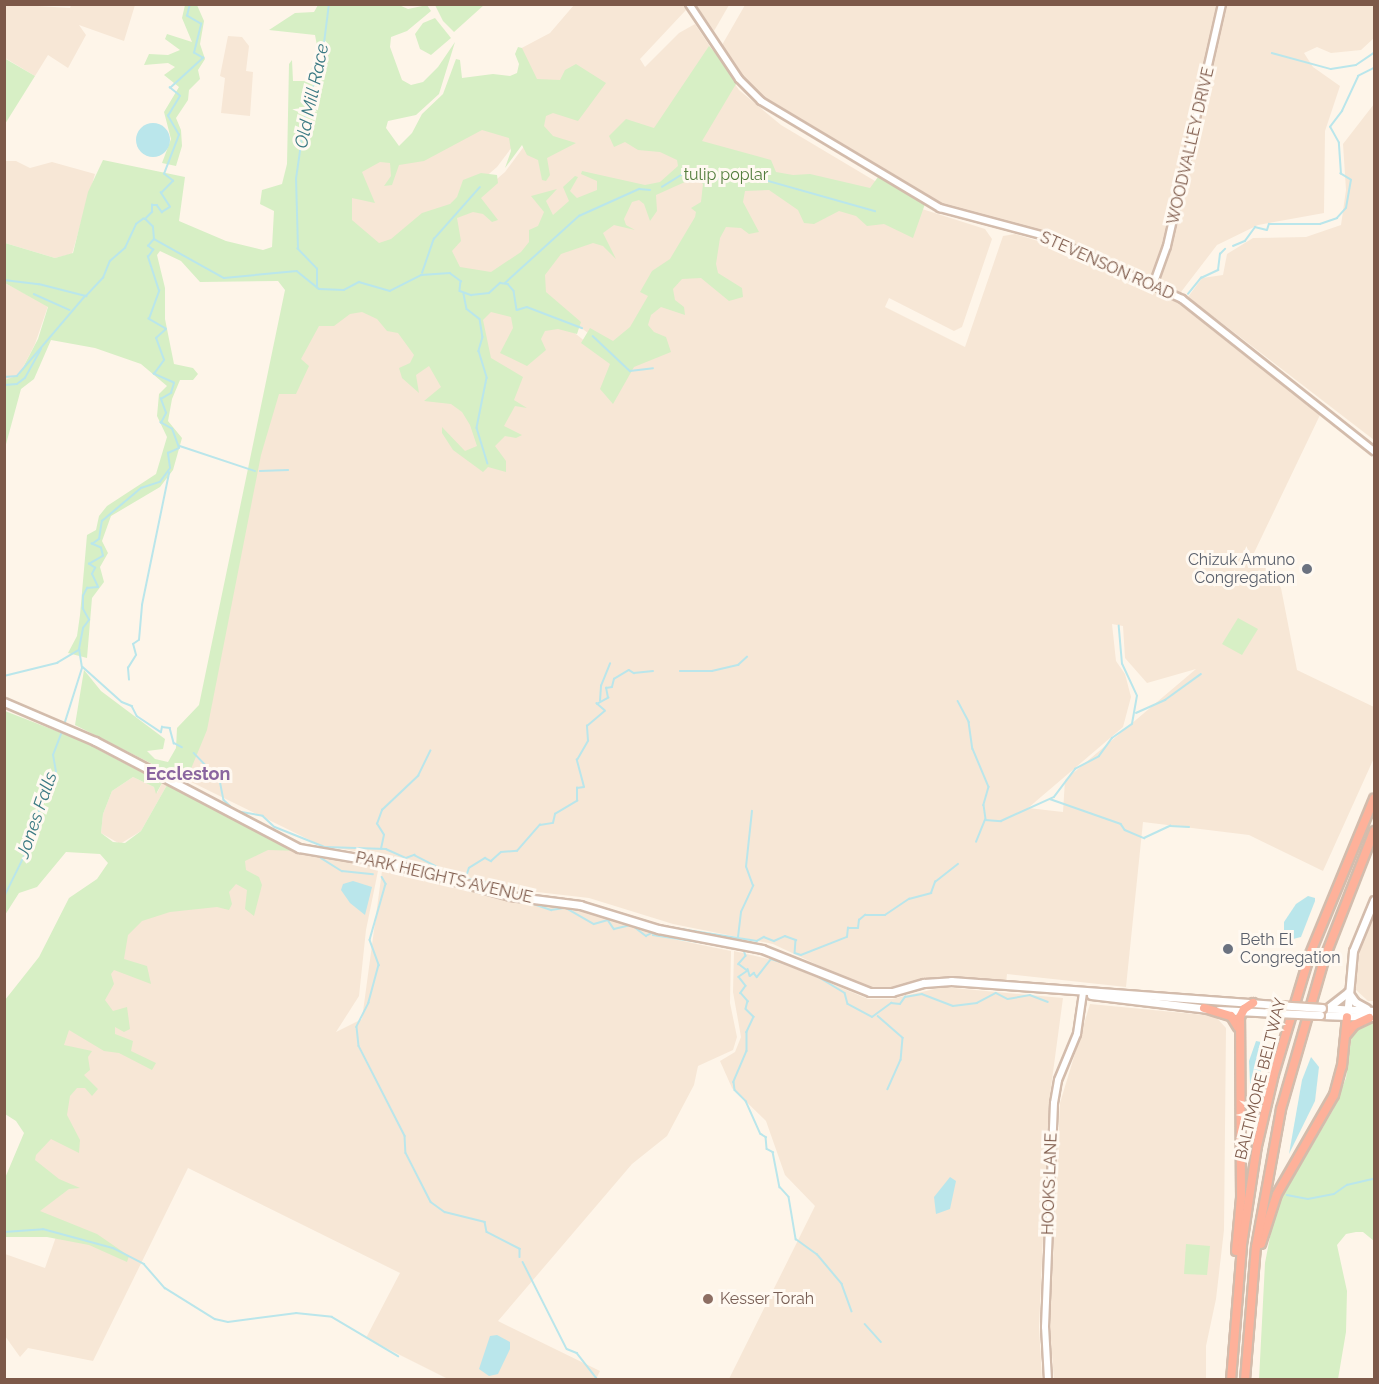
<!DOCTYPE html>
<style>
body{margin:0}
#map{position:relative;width:1379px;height:1384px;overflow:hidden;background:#fef5e9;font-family:Raleway,sans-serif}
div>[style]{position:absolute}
.residential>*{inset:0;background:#f7e7d6}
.green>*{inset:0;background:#d7efc5}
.water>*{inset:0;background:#bae6eb}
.round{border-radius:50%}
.stream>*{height:1.5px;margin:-0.75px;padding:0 0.75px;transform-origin:0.75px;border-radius:0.75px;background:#bae6eb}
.roads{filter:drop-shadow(2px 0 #d3bcac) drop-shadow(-2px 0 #d3bcac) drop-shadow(0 2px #d3bcac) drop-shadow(0 -2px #d3bcac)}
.tertiary>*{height:6px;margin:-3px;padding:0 3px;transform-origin:3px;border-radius:3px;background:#fff}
.secondary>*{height:7px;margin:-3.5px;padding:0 3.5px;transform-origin:3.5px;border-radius:3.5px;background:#fff}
.motorway>*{height:8px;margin:-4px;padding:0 4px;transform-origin:4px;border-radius:4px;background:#feb19a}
.bridges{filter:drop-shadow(2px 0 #d9beac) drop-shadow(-2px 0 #d9beac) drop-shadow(0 2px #d9beac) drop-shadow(0 -2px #d9beac)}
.secondary-bridge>*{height:7px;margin:-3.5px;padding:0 3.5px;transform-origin:3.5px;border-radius:3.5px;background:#fff}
.dots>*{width:16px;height:16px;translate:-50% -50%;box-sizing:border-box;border:3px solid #fff9f1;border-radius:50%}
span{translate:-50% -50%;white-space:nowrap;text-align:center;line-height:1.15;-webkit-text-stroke:6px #fff9f1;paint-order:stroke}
.street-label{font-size:16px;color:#7d5949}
.park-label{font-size:16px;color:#527d3c}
.worship-label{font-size:16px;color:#5b616d}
.right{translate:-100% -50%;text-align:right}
.left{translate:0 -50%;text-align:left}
.education-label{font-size:16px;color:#785e54}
.water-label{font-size:18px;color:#3a7983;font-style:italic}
.neighbourhood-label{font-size:18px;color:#8a659f;font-weight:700}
.frame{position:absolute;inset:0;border:6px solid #7d5949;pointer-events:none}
</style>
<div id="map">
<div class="residential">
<div style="clip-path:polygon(5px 4px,70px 8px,71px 5px,135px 5px,124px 41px,79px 25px,86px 35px,68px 68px,48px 55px,35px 76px,5px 58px)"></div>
<div style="clip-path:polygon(evenodd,574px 5px,683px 5px,686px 10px,640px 59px,645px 67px,679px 33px,695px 24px,739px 90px,781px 125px,922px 209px,985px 229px,992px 239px,962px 327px,954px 331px,889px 298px,885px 307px,965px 347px,1003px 236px,1015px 234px,1051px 245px,1053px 235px,942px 204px,764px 98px,750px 86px,722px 45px,745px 5px,1374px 5px,1374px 38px,1361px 50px,1331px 53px,1317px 47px,1304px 53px,1313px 67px,1340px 86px,1325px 131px,1324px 213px,1258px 225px,1217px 245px,1181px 292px,1188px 297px,1202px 278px,1223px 275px,1227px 254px,1253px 238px,1306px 237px,1341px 225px,1346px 190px,1343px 144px,1374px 104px,1374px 440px,1214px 317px,1207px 326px,1320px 415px,1253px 555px,1268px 566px,1281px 588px,1297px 670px,1374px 707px,1374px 758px,1323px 871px,1249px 835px,1143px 822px,1126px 987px,1007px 974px,1006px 983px,934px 978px,891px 990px,869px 989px,773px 944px,673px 924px,589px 898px,511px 889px,394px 858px,320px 845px,179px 776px,195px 739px,289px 327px,293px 188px,536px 98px,516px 51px,550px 33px,574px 5px,521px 135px,528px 141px,505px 172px,468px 204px,438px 242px,471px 284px,507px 274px,617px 354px,612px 363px,566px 326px,477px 304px,400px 273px,461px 198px,497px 167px,521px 135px,574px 5px,1112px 624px,1123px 626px,1125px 658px,1147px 683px,1196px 669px,1065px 780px,1063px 812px,1028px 808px,1123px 727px,1131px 697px,1125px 674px,1116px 661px,1112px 624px)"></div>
<div style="clip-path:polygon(696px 5px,729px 5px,714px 31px)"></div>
<div style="clip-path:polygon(228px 36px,242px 37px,249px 46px,246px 71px,253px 72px,250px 116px,221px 113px,225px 78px,220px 76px)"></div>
<div style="clip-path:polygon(4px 161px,16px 161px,30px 168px,52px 162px,95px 174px,72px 254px,55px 258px,5px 243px)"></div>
<div style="clip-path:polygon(5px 283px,48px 306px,35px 344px,19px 375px,11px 381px,5px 380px)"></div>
<div style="clip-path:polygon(133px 777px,154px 787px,157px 793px,162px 783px,167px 785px,141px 831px,120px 844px,101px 833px,103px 814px,112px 791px)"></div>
<div style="clip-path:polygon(193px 795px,289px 847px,379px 866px,366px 930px,359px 996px,336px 1032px,362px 1019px,382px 871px,509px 898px,579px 907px,654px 930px,653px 935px,731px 951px,730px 1003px,737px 1037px,733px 1050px,698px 1066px,694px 1085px,667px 1136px,632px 1164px,498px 1321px,600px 1371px,596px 1379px,448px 1379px,366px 1338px,400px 1273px,188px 1168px,93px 1361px,28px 1348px,20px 1357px,5px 1336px,5px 1254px,45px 1268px,57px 1234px,5px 1211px,38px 1128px,5px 1111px)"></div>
<div style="clip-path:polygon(1374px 917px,1374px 1001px,1368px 1001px,1354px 988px,1360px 949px)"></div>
<div style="clip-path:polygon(734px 951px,777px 961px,868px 999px,892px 999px,943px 987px,1063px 998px,1049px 1102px,1039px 1327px,1042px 1379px,729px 1379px,815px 1206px,785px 1175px,766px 1121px,732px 1088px,720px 1061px,735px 1052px,741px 1037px,733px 992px)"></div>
<div style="clip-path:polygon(1090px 1004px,1215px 1016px,1226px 1028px,1224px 1230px,1216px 1299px,1206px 1346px,1206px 1379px,1054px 1380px,1050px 1327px,1060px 1103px)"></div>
</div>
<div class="green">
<div style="clip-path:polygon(185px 5px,197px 5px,204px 21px,200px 44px,205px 59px,198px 70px,200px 79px,189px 90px,188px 100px,176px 118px,181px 130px,182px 146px,176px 166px,162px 163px,171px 139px,164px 112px,179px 87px,164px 75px,175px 67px,168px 63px,144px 65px,149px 54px,168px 55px,180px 50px,165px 39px,167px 34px,192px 42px,182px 18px)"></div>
<div style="clip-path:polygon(318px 5px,399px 5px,408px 9px,427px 5px,431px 11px,407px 31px,391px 37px,390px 47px,402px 80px,411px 85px,423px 82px,438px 67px,455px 42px,439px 94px,416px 115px,388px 121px,386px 128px,399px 146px,412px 133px,422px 114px,443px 94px,456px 59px,460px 60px,462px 78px,493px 74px,510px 76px,517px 73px,519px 64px,515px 54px,518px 47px,522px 48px,537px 79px,560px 80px,565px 70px,576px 64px,606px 83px,578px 121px,553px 113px,546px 116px,544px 126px,553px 136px,576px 143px,547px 158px,550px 175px,546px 181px,542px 180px,538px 160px,527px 155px,522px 145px,505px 168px,511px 151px,509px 138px,482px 130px,424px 161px,399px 165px,392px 185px,384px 186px,391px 176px,390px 163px,380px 162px,362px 172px,375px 203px,352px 198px,352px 220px,379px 243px,391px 239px,422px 213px,450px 204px,457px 197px,463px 180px,481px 173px,497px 175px,498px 183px,481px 198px,498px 220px,492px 222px,483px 214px,473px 212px,457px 218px,461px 241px,452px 251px,460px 267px,491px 272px,521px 252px,529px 242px,529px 230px,538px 226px,544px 212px,531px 196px,557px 189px,546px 201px,553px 215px,569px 201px,563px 187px,575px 176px,578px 177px,570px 191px,577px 198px,597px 190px,597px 181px,581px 174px,582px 171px,645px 185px,660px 182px,678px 166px,677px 160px,660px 152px,638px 150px,625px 142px,614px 147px,609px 136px,626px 119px,654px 128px,709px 46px,739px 79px,702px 141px,771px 160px,776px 172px,793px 175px,810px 174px,870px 188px,878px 177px,925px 204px,913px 238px,884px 224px,867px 226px,856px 216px,839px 211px,814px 224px,804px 223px,798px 210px,769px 190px,745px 191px,743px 202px,759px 232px,749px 234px,741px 228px,726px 227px,720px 238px,716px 264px,718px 273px,742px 288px,743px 297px,729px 301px,701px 278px,682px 279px,673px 289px,675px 300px,684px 307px,685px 315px,661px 307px,651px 315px,648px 325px,654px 332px,666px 337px,671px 352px,634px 367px,613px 404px,600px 389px,610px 364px,581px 343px,590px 328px,613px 341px,630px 327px,648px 296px,640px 292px,652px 271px,670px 259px,695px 217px,696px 212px,691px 208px,701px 202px,703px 184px,696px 177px,656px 195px,657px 211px,650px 221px,644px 204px,639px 200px,632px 202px,624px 219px,626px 225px,635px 230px,614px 225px,603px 233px,616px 259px,603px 246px,593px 243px,561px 254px,545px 275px,546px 292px,581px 322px,577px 334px,558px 329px,545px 331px,541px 339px,546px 350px,527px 366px,500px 353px,513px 328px,511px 317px,491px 312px,483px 320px,491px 358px,523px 377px,514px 400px,527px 408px,515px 406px,504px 426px,522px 435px,516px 438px,505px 436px,495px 446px,506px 461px,506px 472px,488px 467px,483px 472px,453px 450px,442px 433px,442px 427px,465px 451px,477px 446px,470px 425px,462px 412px,451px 404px,424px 401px,441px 387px,429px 366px,416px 375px,419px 393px,402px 378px,399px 368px,410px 363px,414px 355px,398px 333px,387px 331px,377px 319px,362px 312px,350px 314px,334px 326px,319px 326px,301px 359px,309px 366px,296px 394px,279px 394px,261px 455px,207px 730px,186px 781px,75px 725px,84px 670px,101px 691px,165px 739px,163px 749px,147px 751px,155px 759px,168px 762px,176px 748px,177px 728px,199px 705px,285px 290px,278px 281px,200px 282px,181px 261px,160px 251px,157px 255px,165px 288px,165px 319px,174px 364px,193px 368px,198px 374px,193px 380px,180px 380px,172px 399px,168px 421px,182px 438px,173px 470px,160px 487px,111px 516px,102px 541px,108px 553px,100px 567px,104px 582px,92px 598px,87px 658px,68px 653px,77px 636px,80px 615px,87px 535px,96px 530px,99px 516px,107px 506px,156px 474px,167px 437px,157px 416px,159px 394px,167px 386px,141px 364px,95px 348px,51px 340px,34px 379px,21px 389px,5px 448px,5px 380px,19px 375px,38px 339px,48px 307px,5px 283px,5px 243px,55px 258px,73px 253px,88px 192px,103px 160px,185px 177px,179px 221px,226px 241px,263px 250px,272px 247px,274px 211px,260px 204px,262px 190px,282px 184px,287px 164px,289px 64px,292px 60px,293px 81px,306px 81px,318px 51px,315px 35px,269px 30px,295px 13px,314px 12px)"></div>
<div style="clip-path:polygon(435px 5px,435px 4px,484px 5px,454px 32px,443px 21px)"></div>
<div style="clip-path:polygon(435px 18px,451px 38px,431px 55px,420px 49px,415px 34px,423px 23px)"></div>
<div style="clip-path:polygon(4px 58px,35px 76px,5px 124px,4px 124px)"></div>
<div style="clip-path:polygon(1238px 618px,1258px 629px,1242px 655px,1222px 644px)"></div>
<div style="clip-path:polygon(5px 711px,82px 741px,162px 783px,156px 794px,154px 787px,133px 777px,112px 791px,103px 814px,101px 833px,113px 842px,125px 843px,141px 831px,167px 785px,300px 851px,268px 850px,245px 861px,246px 870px,259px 877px,262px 885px,254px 916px,245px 909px,247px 890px,236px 884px,229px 892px,232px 904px,229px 910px,217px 907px,170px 912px,142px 921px,128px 935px,124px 959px,147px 966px,151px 984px,114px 970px,111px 974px,114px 984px,105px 1000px,113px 1011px,127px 1007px,130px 1029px,124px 1032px,115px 1027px,115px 1034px,133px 1041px,131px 1051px,156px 1063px,152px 1070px,119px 1053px,104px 1051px,69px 1030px,64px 1045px,92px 1051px,88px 1057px,90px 1070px,84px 1075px,98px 1089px,92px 1096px,85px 1088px,77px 1088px,70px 1096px,67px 1115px,80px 1140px,79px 1153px,51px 1139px,36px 1155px,35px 1160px,59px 1179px,80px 1188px,69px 1189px,40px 1211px,97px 1234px,129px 1256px,127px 1262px,89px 1245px,47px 1237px,5px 1237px,5px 1178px,24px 1133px,16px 1121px,5px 1114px,5px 1000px,39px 957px,69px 898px,97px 879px,108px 863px,100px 854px,66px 852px,37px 887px,19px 893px,5px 915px)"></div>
<div style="clip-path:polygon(1374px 1022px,1374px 1241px,1363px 1232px,1356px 1232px,1346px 1234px,1337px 1245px,1347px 1291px,1346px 1332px,1338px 1379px,1259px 1380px,1265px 1263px,1274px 1216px,1285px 1192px,1333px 1110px,1346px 1078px,1352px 1033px,1359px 1026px)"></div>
<div style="clip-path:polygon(1186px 1244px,1210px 1246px,1207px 1275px,1184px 1274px)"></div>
</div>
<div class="water">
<div class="round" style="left:136px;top:123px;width:34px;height:34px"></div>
<div style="clip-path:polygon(353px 881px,372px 887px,365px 915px,350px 903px,341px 890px,343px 884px)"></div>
<div style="clip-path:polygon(1308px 896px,1315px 898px,1315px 901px,1301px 937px,1293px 939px,1284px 930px,1284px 922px,1296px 904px)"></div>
<div style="clip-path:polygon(1256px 1041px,1266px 1043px,1267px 1049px,1251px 1106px,1249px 1061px)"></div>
<div style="clip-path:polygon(1311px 1057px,1319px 1067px,1315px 1101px,1289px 1154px,1302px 1080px)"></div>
<div style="clip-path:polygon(950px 1177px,956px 1181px,950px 1209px,936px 1214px,934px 1197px)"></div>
<div style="clip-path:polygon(497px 1335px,510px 1342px,510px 1349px,498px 1374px,489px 1376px,479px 1369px,490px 1336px)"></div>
</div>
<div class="stream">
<div style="left:1272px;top:53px;width:61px;rotate:15.2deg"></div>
<div style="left:1331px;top:69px;width:25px;rotate:-9deg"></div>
<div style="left:1356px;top:65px;width:22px;rotate:-34deg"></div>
<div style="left:662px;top:187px;width:32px;rotate:-32deg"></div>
<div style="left:689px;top:170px;width:33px;rotate:16deg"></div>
<div style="left:721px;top:179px;width:30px;rotate:-6deg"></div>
<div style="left:751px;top:176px;width:129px;rotate:15.8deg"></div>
<div style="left:154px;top:239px;width:80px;rotate:29.1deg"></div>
<div style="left:224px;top:278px;width:73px;rotate:-5.5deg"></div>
<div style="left:297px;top:271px;width:28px;rotate:39deg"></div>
<div style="left:319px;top:289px;width:25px;rotate:2deg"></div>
<div style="left:344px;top:290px;width:17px;rotate:-28deg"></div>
<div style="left:359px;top:282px;width:32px;rotate:16deg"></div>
<div style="left:390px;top:291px;width:35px;rotate:-27deg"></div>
<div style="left:421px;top:275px;width:29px;rotate:-4deg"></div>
<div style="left:450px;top:273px;width:14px;rotate:36deg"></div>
<div style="left:461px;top:281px;width:10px;rotate:96deg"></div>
<div style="left:460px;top:291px;width:12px;rotate:20deg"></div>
<div style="left:471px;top:295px;width:18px;rotate:-6deg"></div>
<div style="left:489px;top:293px;width:15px;rotate:-42deg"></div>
<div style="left:500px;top:283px;width:8px;rotate:7deg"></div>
<div style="left:508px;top:284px;width:9px;rotate:49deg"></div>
<div style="left:514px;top:291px;width:19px;rotate:81deg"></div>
<div style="left:517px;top:310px;width:10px;rotate:-17deg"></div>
<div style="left:527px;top:307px;width:59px;rotate:20.9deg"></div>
<div style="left:1233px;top:246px;width:13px;rotate:-23deg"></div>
<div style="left:1245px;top:241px;width:17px;rotate:-54deg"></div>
<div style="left:1255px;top:227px;width:12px;rotate:14deg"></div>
<div style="left:1267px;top:230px;width:6px;rotate:-72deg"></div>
<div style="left:1269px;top:224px;width:51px"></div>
<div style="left:1320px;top:224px;width:18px;rotate:-19deg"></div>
<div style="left:1337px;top:218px;width:13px;rotate:-48deg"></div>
<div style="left:1346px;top:208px;width:28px;rotate:-80deg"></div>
<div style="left:1351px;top:180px;width:12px;rotate:-149deg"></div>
<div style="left:1341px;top:174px;width:31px;rotate:-94deg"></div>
<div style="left:1339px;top:143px;width:18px;rotate:-119deg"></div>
<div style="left:1330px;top:127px;width:20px;rotate:-53deg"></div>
<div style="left:1342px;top:111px;width:38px;rotate:-65deg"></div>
<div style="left:1358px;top:76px;width:18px;rotate:-27deg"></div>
<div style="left:422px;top:273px;width:36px;rotate:-71deg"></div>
<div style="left:434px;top:239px;width:69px;rotate:-48.5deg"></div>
<div style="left:4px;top:280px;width:35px;rotate:7deg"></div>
<div style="left:39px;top:284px;width:49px;rotate:14.3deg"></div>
<div style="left:86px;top:296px;width:25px;rotate:-47deg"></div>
<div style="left:103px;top:278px;width:18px;rotate:-68deg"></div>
<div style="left:110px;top:261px;width:20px;rotate:-41deg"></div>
<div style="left:125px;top:248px;width:26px;rotate:-65deg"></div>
<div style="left:136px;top:224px;width:9px;rotate:-36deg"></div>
<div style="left:505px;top:283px;width:100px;rotate:-42.2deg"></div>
<div style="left:579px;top:216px;width:66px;rotate:-24.2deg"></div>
<div style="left:639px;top:189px;width:11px;rotate:5deg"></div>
<div style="left:317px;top:288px;width:19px;rotate:-90deg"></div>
<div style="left:317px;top:269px;width:28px;rotate:-134deg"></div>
<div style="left:298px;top:249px;width:70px;rotate:-91.6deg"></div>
<div style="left:296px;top:179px;width:77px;rotate:-81.8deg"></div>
<div style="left:307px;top:103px;width:39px;rotate:-69deg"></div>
<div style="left:321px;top:67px;width:64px;rotate:-82.8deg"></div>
<div style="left:34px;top:294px;width:39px;rotate:24deg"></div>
<div style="left:464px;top:294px;width:15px;rotate:79deg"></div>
<div style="left:467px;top:309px;width:16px;rotate:38deg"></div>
<div style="left:480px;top:319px;width:18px;rotate:81deg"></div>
<div style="left:483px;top:337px;width:15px;rotate:106deg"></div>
<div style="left:479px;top:351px;width:28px;rotate:73deg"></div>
<div style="left:487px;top:378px;width:51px;rotate:101.3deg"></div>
<div style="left:477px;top:428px;width:37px;rotate:73deg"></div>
<div style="left:1188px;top:294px;width:21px;rotate:-51deg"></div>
<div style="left:1201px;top:278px;width:19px;rotate:-25deg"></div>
<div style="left:1218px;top:270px;width:16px;rotate:-83deg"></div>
<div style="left:1220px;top:254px;width:7px;rotate:-45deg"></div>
<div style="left:593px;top:336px;width:51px;rotate:43.4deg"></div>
<div style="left:630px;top:371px;width:23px;rotate:-7deg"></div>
<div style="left:4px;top:377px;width:13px;rotate:-4deg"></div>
<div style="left:17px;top:376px;width:105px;rotate:-49.6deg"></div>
<div style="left:4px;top:385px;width:13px;rotate:-4deg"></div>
<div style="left:17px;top:384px;width:10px;rotate:-37deg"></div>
<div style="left:25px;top:378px;width:33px;rotate:-61deg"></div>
<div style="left:180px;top:446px;width:79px;rotate:18.4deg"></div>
<div style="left:260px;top:471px;width:28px;rotate:-2deg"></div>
<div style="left:83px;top:667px;width:52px;rotate:41.9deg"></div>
<div style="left:122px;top:702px;width:11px;rotate:22deg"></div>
<div style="left:132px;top:706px;width:11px;rotate:63deg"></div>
<div style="left:137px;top:716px;width:29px;rotate:34deg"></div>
<div style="left:161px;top:732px;width:5px;rotate:-79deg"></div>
<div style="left:162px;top:727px;width:8px;rotate:7deg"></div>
<div style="left:170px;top:728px;width:16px;rotate:75deg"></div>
<div style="left:174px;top:743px;width:9px;rotate:27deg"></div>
<div style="left:680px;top:671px;width:32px"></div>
<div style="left:712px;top:671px;width:27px;rotate:-13deg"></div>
<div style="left:738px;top:665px;width:12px;rotate:-42deg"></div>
<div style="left:4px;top:676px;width:55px;rotate:-13.8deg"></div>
<div style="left:57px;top:663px;width:26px;rotate:-31deg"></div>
<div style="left:129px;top:680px;width:12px;rotate:-95deg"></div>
<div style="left:128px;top:668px;width:15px;rotate:-58deg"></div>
<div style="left:136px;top:655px;width:11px;rotate:-105deg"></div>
<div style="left:133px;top:644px;width:7px;rotate:-34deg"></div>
<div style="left:139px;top:640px;width:35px;rotate:-85deg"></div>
<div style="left:142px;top:605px;width:135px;rotate:-78.4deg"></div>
<div style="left:600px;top:701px;width:15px;rotate:-86deg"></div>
<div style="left:601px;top:686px;width:24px;rotate:-68deg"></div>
<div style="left:958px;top:701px;width:24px;rotate:62deg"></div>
<div style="left:969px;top:722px;width:27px;rotate:82deg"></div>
<div style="left:973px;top:749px;width:41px;rotate:67.2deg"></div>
<div style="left:989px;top:787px;width:19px;rotate:106deg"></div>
<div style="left:984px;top:805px;width:15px;rotate:82deg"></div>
<div style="left:1136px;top:713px;width:32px;rotate:-24deg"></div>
<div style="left:1165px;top:700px;width:44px;rotate:-35.8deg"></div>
<div style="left:65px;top:722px;width:57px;rotate:-72.5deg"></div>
<div style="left:82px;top:668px;width:19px;rotate:-99deg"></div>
<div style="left:79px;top:649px;width:21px;rotate:-79deg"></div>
<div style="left:83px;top:628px;width:10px;rotate:-53deg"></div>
<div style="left:89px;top:620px;width:13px;rotate:-119deg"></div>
<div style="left:83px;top:609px;width:13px;rotate:-90deg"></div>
<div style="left:83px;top:596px;width:9px;rotate:-63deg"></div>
<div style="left:87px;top:588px;width:11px;rotate:-5deg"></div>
<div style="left:98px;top:587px;width:14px;rotate:-115deg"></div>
<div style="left:92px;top:574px;width:7px;rotate:-63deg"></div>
<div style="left:95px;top:568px;width:7px;rotate:-146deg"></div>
<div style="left:89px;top:564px;width:16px;rotate:-30deg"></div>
<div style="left:103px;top:556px;width:8px;rotate:-104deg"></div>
<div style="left:101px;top:548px;width:10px;rotate:-156deg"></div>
<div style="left:92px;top:544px;width:9px;rotate:-36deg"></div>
<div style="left:99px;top:539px;width:18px;rotate:-81deg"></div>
<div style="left:102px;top:521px;width:51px;rotate:-40.2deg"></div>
<div style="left:141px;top:488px;width:20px;rotate:-18deg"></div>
<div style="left:160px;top:482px;width:17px;rotate:-54deg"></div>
<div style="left:170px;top:468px;width:15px;rotate:-98deg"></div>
<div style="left:168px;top:453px;width:12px;rotate:-24deg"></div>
<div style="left:179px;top:448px;width:20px;rotate:-110deg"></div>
<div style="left:172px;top:429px;width:13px;rotate:-151deg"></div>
<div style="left:161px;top:423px;width:11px;rotate:-63deg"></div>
<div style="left:166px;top:413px;width:15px;rotate:-110deg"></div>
<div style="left:161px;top:399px;width:12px;rotate:-31deg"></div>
<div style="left:171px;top:393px;width:10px;rotate:-73deg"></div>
<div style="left:174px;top:383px;width:22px;rotate:-156deg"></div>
<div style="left:154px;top:374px;width:17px;rotate:-54deg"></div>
<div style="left:164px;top:360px;width:23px;rotate:-110deg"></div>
<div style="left:156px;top:338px;width:13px;rotate:-42deg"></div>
<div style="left:166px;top:329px;width:20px;rotate:-150deg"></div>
<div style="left:149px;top:319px;width:30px;rotate:-70deg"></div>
<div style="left:159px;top:291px;width:36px;rotate:-108deg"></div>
<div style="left:148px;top:257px;width:9px;rotate:-54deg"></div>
<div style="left:153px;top:250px;width:6px;rotate:-141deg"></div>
<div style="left:148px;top:246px;width:9px;rotate:-49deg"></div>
<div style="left:154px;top:239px;width:12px;rotate:-95deg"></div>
<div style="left:153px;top:227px;width:11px;rotate:-135deg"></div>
<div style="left:145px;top:219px;width:10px;rotate:-45deg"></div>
<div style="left:152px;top:212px;width:7px;rotate:-90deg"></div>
<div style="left:152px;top:205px;width:5px"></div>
<div style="left:157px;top:205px;width:9px;rotate:54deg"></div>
<div style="left:162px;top:212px;width:9px;rotate:-32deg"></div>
<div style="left:170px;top:207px;width:17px;rotate:-123deg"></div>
<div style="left:161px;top:193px;width:17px;rotate:-45deg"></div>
<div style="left:173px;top:181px;width:11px;rotate:-142deg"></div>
<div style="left:164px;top:174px;width:42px;rotate:-69deg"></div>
<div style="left:179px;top:135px;width:22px;rotate:-120deg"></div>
<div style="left:168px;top:116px;width:23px;rotate:-59deg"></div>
<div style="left:180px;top:96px;width:13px;rotate:-141deg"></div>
<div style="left:170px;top:88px;width:45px;rotate:-42.3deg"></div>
<div style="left:203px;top:58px;width:10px;rotate:-151deg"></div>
<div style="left:194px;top:53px;width:30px;rotate:-76deg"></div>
<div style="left:201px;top:24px;width:16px;rotate:-150deg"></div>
<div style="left:187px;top:16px;width:12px;rotate:-76deg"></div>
<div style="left:194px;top:753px;width:37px;rotate:46deg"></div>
<div style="left:220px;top:780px;width:20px;rotate:79deg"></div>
<div style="left:224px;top:800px;width:16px;rotate:43deg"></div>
<div style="left:236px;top:811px;width:27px;rotate:10deg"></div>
<div style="left:263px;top:816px;width:16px;rotate:43deg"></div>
<div style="left:275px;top:827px;width:54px;rotate:21.8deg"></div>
<div style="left:325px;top:847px;width:61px;rotate:1.9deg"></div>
<div style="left:386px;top:849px;width:22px;rotate:24deg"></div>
<div style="left:406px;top:858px;width:9px;rotate:-21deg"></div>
<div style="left:414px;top:855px;width:28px;rotate:27deg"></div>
<div style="left:439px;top:868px;width:6px;rotate:72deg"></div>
<div style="left:441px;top:874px;width:66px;rotate:10.5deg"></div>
<div style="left:506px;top:886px;width:16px;rotate:30deg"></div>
<div style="left:1050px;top:799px;width:75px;rotate:19.4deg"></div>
<div style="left:1121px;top:824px;width:7px;rotate:56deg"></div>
<div style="left:1125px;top:830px;width:21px;rotate:23deg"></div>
<div style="left:1144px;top:838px;width:29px;rotate:-25deg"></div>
<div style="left:1170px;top:826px;width:19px;rotate:3deg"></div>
<div style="left:976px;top:842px;width:24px;rotate:-68deg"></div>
<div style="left:985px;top:820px;width:16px;rotate:4deg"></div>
<div style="left:1001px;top:821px;width:58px;rotate:-24.4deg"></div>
<div style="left:1054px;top:797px;width:35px;rotate:-53deg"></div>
<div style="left:1075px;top:769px;width:27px;rotate:-28deg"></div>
<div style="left:1099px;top:756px;width:22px;rotate:-54deg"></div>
<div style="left:1112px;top:738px;width:24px;rotate:-35deg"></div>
<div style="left:1132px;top:724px;width:28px;rotate:-80deg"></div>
<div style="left:1137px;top:696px;width:35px;rotate:-115deg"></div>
<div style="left:1122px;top:664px;width:38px;rotate:-95deg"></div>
<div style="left:381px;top:849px;width:14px;rotate:-78deg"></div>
<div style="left:384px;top:835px;width:13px;rotate:-122deg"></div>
<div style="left:377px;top:824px;width:15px;rotate:-70deg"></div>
<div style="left:382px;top:810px;width:50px;rotate:-43.4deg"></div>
<div style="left:418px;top:776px;width:28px;rotate:-64deg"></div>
<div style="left:321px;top:858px;width:25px;rotate:32deg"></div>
<div style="left:342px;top:871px;width:31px;rotate:6deg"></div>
<div style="left:382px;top:877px;width:8px;rotate:60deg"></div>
<div style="left:386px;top:884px;width:58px;rotate:105.9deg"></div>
<div style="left:370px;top:940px;width:27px;rotate:70deg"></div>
<div style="left:379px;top:965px;width:39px;rotate:105deg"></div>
<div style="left:369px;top:1003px;width:27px;rotate:117deg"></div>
<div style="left:357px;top:1027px;width:19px;rotate:84deg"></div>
<div style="left:359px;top:1046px;width:101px;rotate:62.9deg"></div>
<div style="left:405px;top:1136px;width:17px;rotate:87deg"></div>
<div style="left:406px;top:1153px;width:55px;rotate:63deg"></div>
<div style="left:431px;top:1202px;width:17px;rotate:36deg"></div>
<div style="left:445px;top:1212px;width:41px;rotate:14deg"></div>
<div style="left:485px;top:1222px;width:10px;rotate:79deg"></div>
<div style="left:487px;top:1232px;width:37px;rotate:27deg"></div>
<div style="left:520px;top:1249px;width:8px;rotate:90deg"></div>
<div style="left:466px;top:877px;width:9px;rotate:-72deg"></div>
<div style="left:469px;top:868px;width:19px;rotate:-32deg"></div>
<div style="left:485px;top:858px;width:7px;rotate:27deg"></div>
<div style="left:491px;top:861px;width:13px;rotate:-42deg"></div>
<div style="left:501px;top:852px;width:16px;rotate:-4deg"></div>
<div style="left:517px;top:851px;width:35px;rotate:-49deg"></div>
<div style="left:540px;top:825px;width:13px;rotate:-9deg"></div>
<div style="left:553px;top:823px;width:9px;rotate:-77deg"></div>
<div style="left:555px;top:814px;width:26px;rotate:-31deg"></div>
<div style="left:577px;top:801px;width:13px;rotate:-90deg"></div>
<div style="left:577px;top:788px;width:7px;rotate:-8deg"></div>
<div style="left:584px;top:787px;width:28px;rotate:-105deg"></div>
<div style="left:577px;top:760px;width:22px;rotate:-60deg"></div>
<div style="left:588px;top:741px;width:15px;rotate:-94deg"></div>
<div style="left:587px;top:726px;width:23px;rotate:-40deg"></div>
<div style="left:605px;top:711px;width:11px;rotate:-139deg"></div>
<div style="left:597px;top:704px;width:13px;rotate:-29deg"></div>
<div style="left:608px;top:698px;width:10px;rotate:-101deg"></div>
<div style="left:606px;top:688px;width:6px;rotate:-9deg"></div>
<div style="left:612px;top:687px;width:8px;rotate:-76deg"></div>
<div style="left:614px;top:679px;width:17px;rotate:-31deg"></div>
<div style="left:629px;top:670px;width:6px;rotate:31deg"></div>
<div style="left:634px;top:673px;width:19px;rotate:-6deg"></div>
<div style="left:4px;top:897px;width:68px;rotate:-63.8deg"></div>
<div style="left:34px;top:836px;width:48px;rotate:-79.2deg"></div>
<div style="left:43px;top:789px;width:21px;rotate:-53deg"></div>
<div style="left:56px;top:772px;width:17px;rotate:-100deg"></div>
<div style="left:53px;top:755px;width:25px;rotate:-69deg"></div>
<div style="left:525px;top:901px;width:28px;rotate:19deg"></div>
<div style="left:551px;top:910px;width:15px;rotate:-8deg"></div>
<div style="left:566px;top:908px;width:32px;rotate:30deg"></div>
<div style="left:594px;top:924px;width:15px;rotate:-16deg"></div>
<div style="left:608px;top:920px;width:11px;rotate:56deg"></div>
<div style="left:614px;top:929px;width:18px;rotate:-13deg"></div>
<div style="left:632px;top:925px;width:18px;rotate:38deg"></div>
<div style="left:646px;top:936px;width:9px;rotate:-27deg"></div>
<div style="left:656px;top:925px;width:102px;rotate:9deg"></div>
<div style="left:757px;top:941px;width:8px;rotate:-30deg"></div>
<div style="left:764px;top:937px;width:11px;rotate:22deg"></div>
<div style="left:774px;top:941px;width:12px;rotate:-24deg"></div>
<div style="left:785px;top:936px;width:12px;rotate:20deg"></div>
<div style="left:796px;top:940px;width:13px;rotate:94deg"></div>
<div style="left:795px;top:953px;width:6px;rotate:18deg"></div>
<div style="left:801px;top:955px;width:49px;rotate:-21.4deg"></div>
<div style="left:847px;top:937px;width:9px;rotate:-84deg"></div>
<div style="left:848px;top:928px;width:10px"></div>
<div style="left:858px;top:928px;width:8px;rotate:-83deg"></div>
<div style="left:859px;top:920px;width:8px;rotate:-40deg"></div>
<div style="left:865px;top:915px;width:20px"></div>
<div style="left:885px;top:915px;width:29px;rotate:-34deg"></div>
<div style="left:909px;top:899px;width:23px;rotate:-15deg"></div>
<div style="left:931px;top:893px;width:12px;rotate:-70deg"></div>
<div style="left:935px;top:882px;width:29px;rotate:-38deg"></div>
<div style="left:653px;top:935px;width:74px;rotate:8.6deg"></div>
<div style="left:738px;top:937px;width:25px;rotate:-83deg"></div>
<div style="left:741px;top:912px;width:29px;rotate:-65deg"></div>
<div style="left:753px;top:886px;width:20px;rotate:-110deg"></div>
<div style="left:746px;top:867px;width:56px;rotate:-83.9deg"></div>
<div style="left:739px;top:949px;width:29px;rotate:12deg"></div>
<div style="left:744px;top:950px;width:6px;rotate:72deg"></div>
<div style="left:746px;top:956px;width:11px;rotate:131deg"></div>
<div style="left:739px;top:964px;width:11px;rotate:38deg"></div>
<div style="left:748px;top:971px;width:11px;rotate:146deg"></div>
<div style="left:739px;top:977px;width:11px;rotate:52deg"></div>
<div style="left:746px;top:986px;width:9px;rotate:126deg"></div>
<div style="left:741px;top:993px;width:11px;rotate:49deg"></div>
<div style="left:748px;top:1001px;width:8px;rotate:104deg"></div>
<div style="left:746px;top:1009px;width:11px;rotate:45deg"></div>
<div style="left:754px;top:1017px;width:17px;rotate:115deg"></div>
<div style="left:747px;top:1032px;width:19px;rotate:90deg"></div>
<div style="left:747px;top:1051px;width:34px;rotate:113deg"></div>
<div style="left:734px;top:1082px;width:8px;rotate:83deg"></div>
<div style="left:735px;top:1090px;width:16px;rotate:45deg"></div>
<div style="left:746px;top:1101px;width:36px;rotate:66deg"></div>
<div style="left:761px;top:1134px;width:6px;rotate:31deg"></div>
<div style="left:766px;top:1137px;width:12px;rotate:85deg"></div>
<div style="left:767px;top:1149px;width:7px;rotate:27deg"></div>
<div style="left:773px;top:1152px;width:36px;rotate:79deg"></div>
<div style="left:780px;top:1187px;width:13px;rotate:48deg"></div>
<div style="left:789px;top:1197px;width:43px;rotate:80.5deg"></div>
<div style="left:796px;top:1239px;width:26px;rotate:36deg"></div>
<div style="left:817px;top:1254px;width:39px;rotate:50deg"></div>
<div style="left:842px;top:1284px;width:29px;rotate:70deg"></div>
<div style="left:748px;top:969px;width:7px;rotate:74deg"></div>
<div style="left:750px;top:976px;width:5px;rotate:-37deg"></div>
<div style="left:754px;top:973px;width:5px;rotate:53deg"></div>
<div style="left:757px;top:977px;width:23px;rotate:-52deg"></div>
<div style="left:771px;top:959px;width:38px;rotate:17deg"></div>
<div style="left:807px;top:970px;width:44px;rotate:31.2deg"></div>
<div style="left:845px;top:993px;width:11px;rotate:75deg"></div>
<div style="left:848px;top:1004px;width:27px;rotate:28deg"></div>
<div style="left:872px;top:1017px;width:24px;rotate:-36deg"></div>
<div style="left:891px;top:1003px;width:9px;rotate:6deg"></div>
<div style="left:900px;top:1004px;width:9px;rotate:-54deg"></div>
<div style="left:905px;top:997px;width:17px;rotate:-10deg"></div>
<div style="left:922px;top:994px;width:33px;rotate:21deg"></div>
<div style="left:953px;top:1006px;width:24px;rotate:-7deg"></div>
<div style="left:977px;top:1003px;width:21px;rotate:-28deg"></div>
<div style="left:996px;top:993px;width:13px;rotate:27deg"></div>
<div style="left:1008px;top:999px;width:22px;rotate:-10deg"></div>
<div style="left:1030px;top:995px;width:19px;rotate:21deg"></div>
<div style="left:878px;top:1016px;width:33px;rotate:41deg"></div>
<div style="left:903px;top:1038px;width:22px;rotate:95deg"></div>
<div style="left:901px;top:1060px;width:32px;rotate:114deg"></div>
<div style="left:1287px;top:1195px;width:21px;rotate:11deg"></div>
<div style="left:1308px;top:1199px;width:26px;rotate:-11deg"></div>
<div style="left:1334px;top:1194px;width:16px;rotate:-35deg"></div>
<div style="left:1347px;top:1185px;width:28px;rotate:-13deg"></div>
<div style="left:4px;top:1232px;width:39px;rotate:-4deg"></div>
<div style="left:43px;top:1229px;width:73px;rotate:15.2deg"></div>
<div style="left:113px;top:1248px;width:35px;rotate:27deg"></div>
<div style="left:144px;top:1264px;width:32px;rotate:49deg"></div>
<div style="left:165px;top:1288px;width:59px;rotate:31.8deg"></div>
<div style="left:215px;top:1319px;width:13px;rotate:13deg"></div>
<div style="left:228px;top:1322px;width:69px;rotate:-7.5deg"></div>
<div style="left:296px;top:1313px;width:36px;rotate:6deg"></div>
<div style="left:332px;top:1317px;width:77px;rotate:30.6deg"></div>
<div style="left:523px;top:1262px;width:97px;rotate:63.2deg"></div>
<div style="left:567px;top:1349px;width:11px;rotate:22deg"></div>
<div style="left:577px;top:1353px;width:34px;rotate:52deg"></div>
<div style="left:865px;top:1324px;width:24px;rotate:48deg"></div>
<div style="left:4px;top:1378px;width:3px;rotate:45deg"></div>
</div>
<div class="roads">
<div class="tertiary">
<div style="left:689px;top:4px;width:90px;rotate:56.3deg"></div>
<div style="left:739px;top:79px;width:31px;rotate:45deg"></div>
<div style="left:761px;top:101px;width:209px;rotate:30.9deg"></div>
<div style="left:940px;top:208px;width:109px;rotate:14.9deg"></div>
<div style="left:1045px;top:236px;width:151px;rotate:24.7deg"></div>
<div style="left:1182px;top:299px;width:245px;rotate:38.4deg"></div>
<div style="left:1153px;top:285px;width:41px;rotate:-70.3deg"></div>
<div style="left:1167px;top:246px;width:248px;rotate:-77.2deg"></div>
<div style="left:1048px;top:1380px;width:53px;rotate:-93.2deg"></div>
<div style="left:1045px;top:1327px;width:224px;rotate:-87.7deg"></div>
<div style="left:1054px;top:1103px;width:23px;rotate:-80deg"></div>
<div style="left:1058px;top:1080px;width:50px;rotate:-67.6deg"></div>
<div style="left:1077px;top:1034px;width:41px;rotate:-81.7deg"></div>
</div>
<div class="secondary">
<div style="left:4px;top:702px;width:99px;rotate:23.2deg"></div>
<div style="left:95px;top:741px;width:230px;rotate:27.7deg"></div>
<div style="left:299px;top:848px;width:95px;rotate:9.7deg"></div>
<div style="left:393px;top:864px;width:121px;rotate:15.3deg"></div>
<div style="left:510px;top:896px;width:71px;rotate:7.3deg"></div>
<div style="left:580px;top:905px;width:82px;rotate:17.1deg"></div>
<div style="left:658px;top:929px;width:106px;rotate:10.9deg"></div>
<div style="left:762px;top:949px;width:116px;rotate:21.7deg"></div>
<div style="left:870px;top:992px;width:22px"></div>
<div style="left:892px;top:992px;width:33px;rotate:-16deg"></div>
<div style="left:924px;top:983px;width:27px;rotate:-4deg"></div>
<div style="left:951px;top:981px;width:326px;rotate:4.2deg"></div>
<div style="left:1348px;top:992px;width:12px;rotate:55deg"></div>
<div style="left:1355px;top:1002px;width:13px;rotate:29deg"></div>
<div style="left:1091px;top:995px;width:118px;rotate:6.8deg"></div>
<div style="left:1329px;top:1007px;width:24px;rotate:-38deg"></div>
<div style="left:1322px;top:1008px;width:52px;rotate:3.3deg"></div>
<div style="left:1219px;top:1010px;width:57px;rotate:3deg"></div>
<div style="left:1320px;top:1015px;width:54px;rotate:2.1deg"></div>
<div style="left:1347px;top:1017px;width:66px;rotate:-84.8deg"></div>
<div style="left:1353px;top:951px;width:55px;rotate:-67.6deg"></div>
</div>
<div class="motorway">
<div style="left:1204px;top:1008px;width:28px;rotate:17deg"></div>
<div style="left:1231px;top:1016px;width:13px;rotate:58deg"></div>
<div style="left:1346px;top:1035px;width:13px;rotate:-51deg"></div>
<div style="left:1354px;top:1025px;width:17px;rotate:-25deg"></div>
<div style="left:1261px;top:1244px;width:52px;rotate:-72.3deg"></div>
<div style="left:1277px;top:1194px;width:114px;rotate:-60.1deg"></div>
<div style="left:1334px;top:1095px;width:30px;rotate:-75deg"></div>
<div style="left:1342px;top:1066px;width:49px;rotate:-84.2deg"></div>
<div style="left:1236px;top:1251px;width:53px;rotate:-84.6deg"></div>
<div style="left:1241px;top:1198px;width:181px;rotate:-90.3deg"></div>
<div style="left:1240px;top:1017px;width:9px;rotate:-63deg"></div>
<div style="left:1244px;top:1009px;width:11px;rotate:-34deg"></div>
<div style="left:1231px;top:1380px;width:135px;rotate:-85.3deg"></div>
<div style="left:1242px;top:1245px;width:100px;rotate:-81.4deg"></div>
<div style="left:1257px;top:1146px;width:74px;rotate:-76.7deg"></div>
<div style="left:1274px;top:1074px;width:125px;rotate:-73.3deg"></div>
<div style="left:1310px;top:954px;width:168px;rotate:-67.6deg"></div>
<div style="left:1245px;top:1380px;width:133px;rotate:-85.3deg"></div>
<div style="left:1256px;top:1247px;width:140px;rotate:-79.7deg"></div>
<div style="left:1281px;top:1109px;width:158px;rotate:-73.9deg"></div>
<div style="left:1325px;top:957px;width:135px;rotate:-68.7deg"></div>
</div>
</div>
<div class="bridges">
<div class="secondary-bridge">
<div style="left:1276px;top:1005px;width:46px;rotate:3.7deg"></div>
<div style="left:1276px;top:1013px;width:44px;rotate:2.6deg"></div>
</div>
</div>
<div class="dots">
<div style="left:1307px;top:569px;background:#6b7280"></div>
<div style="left:1228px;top:949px;background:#6b7280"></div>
<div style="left:708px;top:1299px;background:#8d6e63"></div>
</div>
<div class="street-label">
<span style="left:1191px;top:146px;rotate:-77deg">WOODVALLEY DRIVE</span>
<span style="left:1107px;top:266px;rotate:24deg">STEVENSON ROAD</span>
<span style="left:444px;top:878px;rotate:13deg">PARK HEIGHTS AVENUE</span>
<span style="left:1261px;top:1079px;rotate:-76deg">BALTIMORE BELTWAY</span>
<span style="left:1050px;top:1184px;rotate:-88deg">HOOKS LANE</span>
</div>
<div class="park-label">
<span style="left:726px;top:175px">tulip poplar</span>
</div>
<div class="worship-label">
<span class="right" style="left:1295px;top:569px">Chizuk Amuno<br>Congregation</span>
<span class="left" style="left:1240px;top:949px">Beth El<br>Congregation</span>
</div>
<div class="education-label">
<span class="left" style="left:720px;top:1299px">Kesser Torah</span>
</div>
<div class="water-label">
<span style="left:312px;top:96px;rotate:-78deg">Old Mill Race</span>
<span style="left:37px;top:815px;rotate:-71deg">Jones Falls</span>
</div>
<div class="neighbourhood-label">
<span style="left:188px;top:774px">Eccleston</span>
</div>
<div class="frame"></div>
</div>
